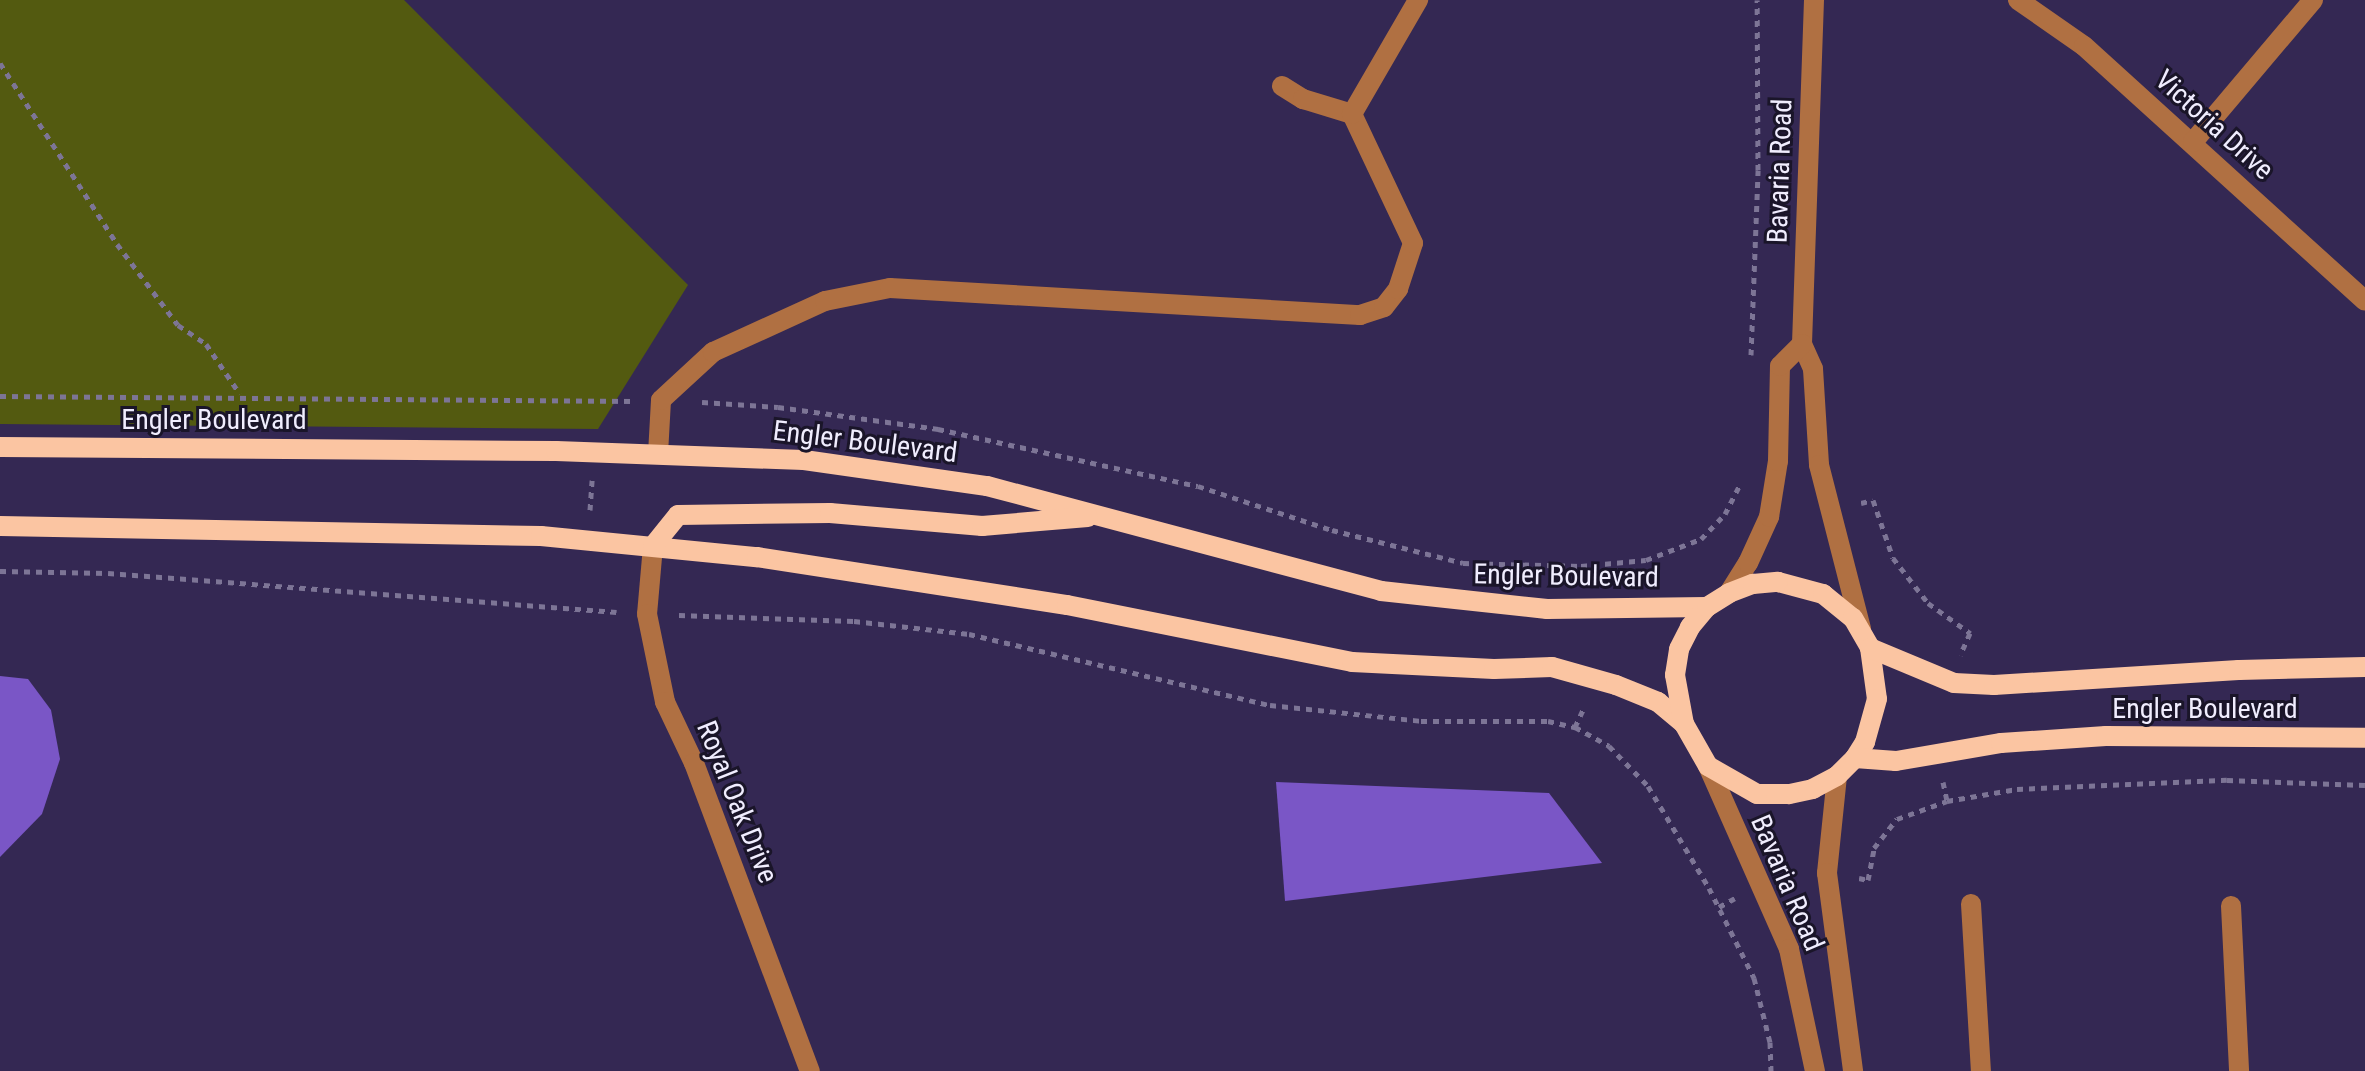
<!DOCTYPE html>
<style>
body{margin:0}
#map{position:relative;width:2365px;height:1071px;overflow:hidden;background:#342853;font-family:"Roboto Condensed",sans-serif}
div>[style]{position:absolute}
.green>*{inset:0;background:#535a10}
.water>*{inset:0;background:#7a56c6}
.path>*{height:5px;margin-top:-2.5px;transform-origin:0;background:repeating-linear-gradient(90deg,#7d7596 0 6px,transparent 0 12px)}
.minor>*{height:20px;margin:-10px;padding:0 10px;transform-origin:10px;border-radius:10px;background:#b07042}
.major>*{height:20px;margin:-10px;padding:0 10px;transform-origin:10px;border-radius:10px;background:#fbc5a2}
span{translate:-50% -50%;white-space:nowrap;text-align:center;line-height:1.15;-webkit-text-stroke:6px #1a1529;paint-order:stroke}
.street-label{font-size:28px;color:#f0edfe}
</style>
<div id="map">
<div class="green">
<div style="clip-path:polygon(0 0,404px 0,688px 285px,598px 429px,0 424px)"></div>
</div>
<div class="water">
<div style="clip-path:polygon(0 676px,28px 679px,51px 710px,60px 759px,42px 814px,0 857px)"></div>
<div style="clip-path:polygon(1276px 782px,1549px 793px,1602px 863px,1285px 901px)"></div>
</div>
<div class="path">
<div style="left:0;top:63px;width:216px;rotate:57.1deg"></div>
<div style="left:117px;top:244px;width:101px;rotate:53deg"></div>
<div style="left:178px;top:325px;width:34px;rotate:34deg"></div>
<div style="left:206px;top:344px;width:60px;rotate:55.8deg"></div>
<div style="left:1751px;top:355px;width:185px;rotate:-87.8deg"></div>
<div style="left:1758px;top:170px;width:170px;rotate:-90.3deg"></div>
<div style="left:0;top:396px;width:633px;rotate:0.45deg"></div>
<div style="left:702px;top:402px;width:76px;rotate:3.8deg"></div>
<div style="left:778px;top:407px;width:162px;rotate:7.8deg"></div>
<div style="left:938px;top:429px;width:266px;rotate:12.4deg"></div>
<div style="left:1198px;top:486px;width:141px;rotate:18.2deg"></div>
<div style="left:1332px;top:530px;width:135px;rotate:14.1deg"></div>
<div style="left:1463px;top:563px;width:118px;rotate:1.5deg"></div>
<div style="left:1581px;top:566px;width:65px;rotate:-5.3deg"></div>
<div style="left:1646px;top:560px;width:59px;rotate:-20.9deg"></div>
<div style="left:1701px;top:539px;width:35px;rotate:-46deg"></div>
<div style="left:1725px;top:514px;width:34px;rotate:-63deg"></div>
<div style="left:1861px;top:503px;width:12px;rotate:-14deg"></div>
<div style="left:1873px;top:500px;width:61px;rotate:71deg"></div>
<div style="left:1893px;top:558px;width:57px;rotate:52.1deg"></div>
<div style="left:1928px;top:603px;width:52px;rotate:35.5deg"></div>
<div style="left:1970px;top:633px;width:24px;rotate:114deg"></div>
<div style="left:590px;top:510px;width:30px;rotate:-86deg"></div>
<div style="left:0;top:571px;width:108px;rotate:1.1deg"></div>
<div style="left:108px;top:573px;width:510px;rotate:4.38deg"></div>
<div style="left:679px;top:615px;width:175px;rotate:2deg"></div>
<div style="left:854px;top:621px;width:116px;rotate:6.4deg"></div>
<div style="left:969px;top:634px;width:309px;rotate:13.3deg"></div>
<div style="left:1270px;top:705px;width:152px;rotate:6deg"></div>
<div style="left:1421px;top:721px;width:127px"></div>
<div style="left:1548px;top:721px;width:28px;rotate:13deg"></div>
<div style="left:1575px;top:727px;width:39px;rotate:29deg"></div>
<div style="left:1609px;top:746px;width:56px;rotate:45.7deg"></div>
<div style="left:1648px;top:786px;width:119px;rotate:59.1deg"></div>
<div style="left:1709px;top:888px;width:101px;rotate:63.4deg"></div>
<div style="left:1754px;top:978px;width:66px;rotate:76deg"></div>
<div style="left:1770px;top:1042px;width:29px;rotate:88deg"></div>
<div style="left:1575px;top:727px;width:23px;rotate:-65deg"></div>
<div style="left:1943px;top:782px;width:19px;rotate:78deg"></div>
<div style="left:1859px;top:878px;width:9px;rotate:13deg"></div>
<div style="left:1868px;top:880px;width:33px;rotate:-79deg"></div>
<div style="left:1874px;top:848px;width:37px;rotate:-52deg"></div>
<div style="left:1897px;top:819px;width:53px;rotate:-19.8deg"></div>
<div style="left:1947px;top:801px;width:71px;rotate:-9.7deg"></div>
<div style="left:2017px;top:789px;width:210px;rotate:-2.5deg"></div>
<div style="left:2227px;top:780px;width:138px;rotate:2.1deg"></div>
<div style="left:1719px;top:907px;width:18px;rotate:-29deg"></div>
</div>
<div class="minor">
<div style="left:1814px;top:0;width:344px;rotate:92deg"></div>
<div style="left:1802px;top:344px;width:27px;rotate:66deg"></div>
<div style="left:1813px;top:369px;width:96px;rotate:86.4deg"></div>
<div style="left:1819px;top:465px;width:169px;rotate:75.6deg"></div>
<div style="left:2018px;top:0;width:80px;rotate:34.9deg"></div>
<div style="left:2084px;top:46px;width:379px;rotate:42.2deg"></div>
<div style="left:1282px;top:86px;width:25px;rotate:32deg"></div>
<div style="left:1303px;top:99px;width:51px;rotate:17deg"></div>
<div style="left:2193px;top:142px;width:186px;rotate:-49.8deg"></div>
<div style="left:658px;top:454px;width:54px;rotate:-86.8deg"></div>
<div style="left:661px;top:400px;width:71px;rotate:-42.7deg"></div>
<div style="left:713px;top:352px;width:123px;rotate:-24.5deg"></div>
<div style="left:825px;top:301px;width:66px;rotate:-11.3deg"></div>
<div style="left:890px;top:288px;width:471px;rotate:3.3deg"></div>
<div style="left:1360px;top:315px;width:25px;rotate:-18deg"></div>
<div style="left:1384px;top:307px;width:23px;rotate:-52deg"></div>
<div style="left:1398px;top:289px;width:48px;rotate:-71.9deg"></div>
<div style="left:1413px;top:243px;width:143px;rotate:-115.3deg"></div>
<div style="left:1352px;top:114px;width:132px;rotate:-59.9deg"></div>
<div style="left:653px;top:546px;width:68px;rotate:95deg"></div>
<div style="left:647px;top:614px;width:90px;rotate:78.4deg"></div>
<div style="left:665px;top:702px;width:68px;rotate:64.6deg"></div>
<div style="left:694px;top:763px;width:329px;rotate:69.4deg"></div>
<div style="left:1729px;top:593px;width:36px;rotate:-58deg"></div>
<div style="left:1748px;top:563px;width:51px;rotate:-65.5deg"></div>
<div style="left:1769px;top:517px;width:57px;rotate:-80.9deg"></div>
<div style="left:1778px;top:461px;width:95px;rotate:-88.8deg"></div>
<div style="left:1780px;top:366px;width:31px;rotate:-45deg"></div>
<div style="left:1708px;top:766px;width:200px;rotate:66.1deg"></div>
<div style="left:1789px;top:949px;width:125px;rotate:78deg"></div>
<div style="left:1837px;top:776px;width:98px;rotate:95.9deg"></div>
<div style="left:1827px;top:873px;width:200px;rotate:82.5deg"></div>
<div style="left:1971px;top:904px;width:167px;rotate:86.6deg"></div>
<div style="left:2231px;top:906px;width:165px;rotate:87.2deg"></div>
</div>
<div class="major">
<div style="left:0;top:447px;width:556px;rotate:0.41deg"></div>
<div style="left:556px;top:451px;width:248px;rotate:2.1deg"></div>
<div style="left:804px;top:460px;width:185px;rotate:8.1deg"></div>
<div style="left:987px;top:486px;width:408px;rotate:14.9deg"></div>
<div style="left:1381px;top:591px;width:167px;rotate:6.2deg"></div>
<div style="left:1547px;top:609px;width:160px;rotate:-0.7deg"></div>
<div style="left:0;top:526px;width:541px;rotate:1.06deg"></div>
<div style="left:541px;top:536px;width:217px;rotate:5.6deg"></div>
<div style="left:757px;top:557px;width:314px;rotate:8.8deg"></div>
<div style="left:1067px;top:605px;width:291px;rotate:11.3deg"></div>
<div style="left:1352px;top:662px;width:142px;rotate:2.8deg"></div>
<div style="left:1494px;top:669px;width:58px;rotate:-2deg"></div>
<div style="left:1552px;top:667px;width:66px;rotate:15.7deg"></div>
<div style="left:1616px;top:685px;width:45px;rotate:22deg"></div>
<div style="left:1658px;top:702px;width:34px;rotate:40deg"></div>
<div style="left:653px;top:546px;width:40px;rotate:-51deg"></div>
<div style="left:678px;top:515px;width:152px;rotate:-0.8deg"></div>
<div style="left:830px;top:513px;width:153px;rotate:4.9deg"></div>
<div style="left:982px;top:526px;width:106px;rotate:-4.9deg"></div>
<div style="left:1778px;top:582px;width:47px;rotate:14.9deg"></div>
<div style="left:1823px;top:594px;width:38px;rotate:39deg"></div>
<div style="left:1853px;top:618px;width:34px;rotate:60deg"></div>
<div style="left:1870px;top:648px;width:51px;rotate:82.2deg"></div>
<div style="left:1877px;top:699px;width:45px;rotate:105.6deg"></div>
<div style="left:1865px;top:742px;width:19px;rotate:122deg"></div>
<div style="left:1855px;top:758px;width:25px;rotate:135deg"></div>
<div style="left:1837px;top:776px;width:27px;rotate:152deg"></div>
<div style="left:1813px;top:789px;width:25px;rotate:168deg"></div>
<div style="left:1789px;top:794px;width:32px;rotate:180deg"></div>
<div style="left:1757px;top:794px;width:56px;rotate:-150.3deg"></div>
<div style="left:1708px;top:766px;width:48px;rotate:-119.7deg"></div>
<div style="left:1684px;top:724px;width:50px;rotate:-100.4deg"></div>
<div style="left:1675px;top:675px;width:26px;rotate:-81deg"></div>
<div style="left:1679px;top:649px;width:25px;rotate:-63deg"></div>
<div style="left:1690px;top:627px;width:26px;rotate:-50deg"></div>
<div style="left:1707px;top:607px;width:26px;rotate:-32deg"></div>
<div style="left:1729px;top:593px;width:26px;rotate:-21deg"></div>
<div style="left:1753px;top:584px;width:25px;rotate:-5deg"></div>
<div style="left:1870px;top:648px;width:91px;rotate:22.6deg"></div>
<div style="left:1954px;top:683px;width:40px;rotate:2.9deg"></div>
<div style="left:1994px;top:685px;width:245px;rotate:-3.5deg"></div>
<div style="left:2239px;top:670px;width:126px;rotate:-1.4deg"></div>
<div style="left:1855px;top:758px;width:41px;rotate:4.2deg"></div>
<div style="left:1896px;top:761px;width:107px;rotate:-9.7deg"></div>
<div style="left:2001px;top:743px;width:105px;rotate:-3.8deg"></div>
<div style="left:2106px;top:736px;width:259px;rotate:0.4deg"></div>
</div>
<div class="street-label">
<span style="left:2214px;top:125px;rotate:42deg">Victoria Drive</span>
<span style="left:1780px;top:171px;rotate:-88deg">Bavaria Road</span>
<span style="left:214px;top:420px">Engler Boulevard</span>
<span style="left:865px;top:442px;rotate:7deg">Engler Boulevard</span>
<span style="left:1566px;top:576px;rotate:1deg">Engler Boulevard</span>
<span style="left:2205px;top:709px">Engler Boulevard</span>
<span style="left:737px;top:802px;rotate:68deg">Royal Oak Drive</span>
<span style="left:1787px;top:883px;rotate:67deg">Bavaria Road</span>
</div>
</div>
